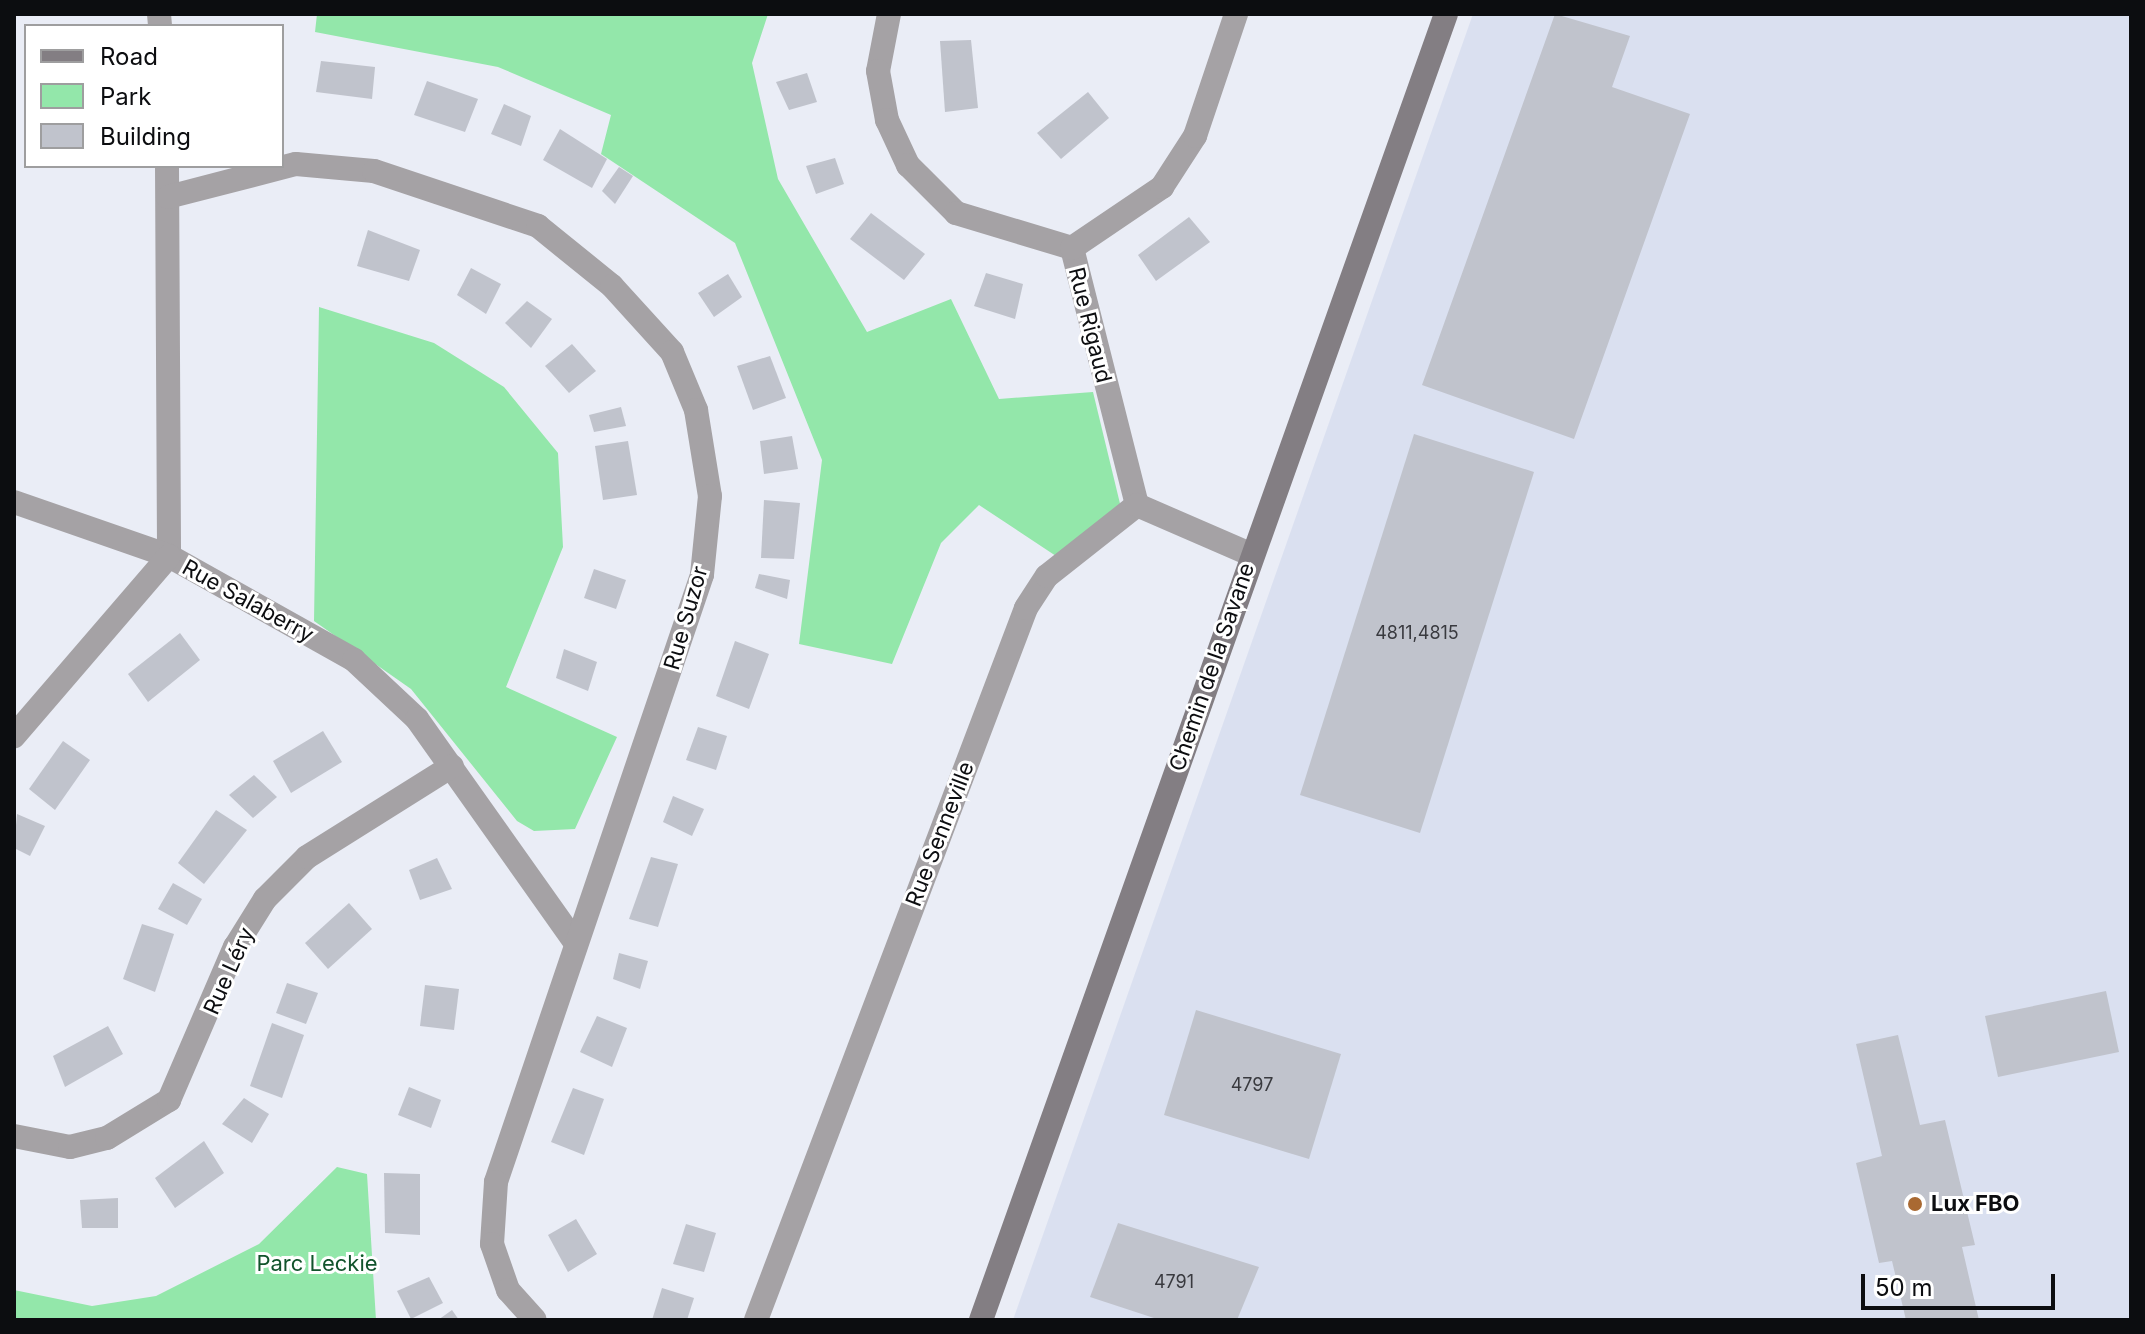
<!DOCTYPE html>
<meta charset="utf-8">
<style>
body{margin:0}
#map{position:relative;width:2145px;height:1334px;overflow:hidden;background:#eaedf6;font-family:Inter,sans-serif}
div>[style]{position:absolute}
.built>*{inset:0;background:#dae0f0}
.green>*{inset:0;background:#93e7aa}
.building>*{inset:0;background:#c0c3cc}
.street>*{height:24px;margin:-12px;padding:0 12px;transform-origin:12px;border-radius:12px;background:#a5a2a5}
.secondary>*{height:24px;margin:-12px;padding:0 12px;transform-origin:12px;border-radius:12px;background:#837e83}
.dots>*{width:22px;height:22px;translate:-50% -50%;box-sizing:border-box;border:4px solid #fff;border-radius:50%}
span{translate:-50% -50%;white-space:nowrap;text-align:center;line-height:1.15;-webkit-text-stroke:6px #fff;paint-order:stroke}
.number-label{font-size:18px;color:#393a3f}
.number-label span{-webkit-text-stroke-width:0}
.street-label{font-size:22px;color:#0c0d10}
.poi-label{font-size:22px;color:#0c0d10;font-weight:700}
.left{translate:0 -50%;text-align:left}
.park-label{font-size:22px;color:#12542c}
.frame{position:absolute;inset:0;border:16px solid #0c0d10;pointer-events:none}
.legend{position:absolute;left:24px;top:24px;width:260px;height:144px;box-sizing:border-box;background:#fff;border:2px solid #9e9e9f;margin:0;padding:10px 14px;list-style:none;font-size:24px;color:#0c0d10}
.legend li{display:flex;align-items:center;gap:16px;height:40px}
.legend b{width:40px;border:2px solid #9e9e9f}
.scale{position:absolute;left:1861px;top:1274px;width:194px;height:36px;box-sizing:border-box;border:4px solid #0c0d10;border-top:0;padding-left:10px;font-size:24px;line-height:28px;white-space:nowrap;color:#0c0d10;-webkit-text-stroke:6px #fff;paint-order:stroke}
</style>
<div id="map">
<div class="built">
<div style="clip-path:polygon(1473px 14px,2131px 14px,2131px 1320px,1013px 1320px)"></div>
</div>
<div class="green">
<div style="clip-path:polygon(317px 14px,768px 14px,752px 63px,778px 179px,867px 332px,951px 299px,999px 399px,1093px 392px,1123px 516px,1056px 556px,979px 505px,941px 543px,892px 664px,799px 644px,822px 460px,735px 243px,601px 154px,611px 115px,498px 67px,315px 32px)"></div>
<div style="clip-path:polygon(319px 307px,434px 343px,504px 387px,558px 453px,563px 547px,506px 687px,617px 737px,575px 829px,534px 831px,517px 821px,411px 689px,314px 621px)"></div>
<div style="clip-path:polygon(337px 1167px,367px 1174px,376px 1320px,14px 1320px,14px 1290px,92px 1306px,156px 1296px,259px 1244px)"></div>
</div>
<div class="building">
<div style="clip-path:polygon(1555px 14px,1630px 36px,1612px 87px,1690px 114px,1574px 439px,1422px 385px)"></div>
<div style="clip-path:polygon(971px 40px,978px 108px,945px 112px,940px 41px)"></div>
<div style="clip-path:polygon(321px 61px,375px 67px,372px 99px,316px 92px)"></div>
<div style="clip-path:polygon(807px 73px,817px 102px,789px 110px,776px 82px)"></div>
<div style="clip-path:polygon(427px 81px,478px 99px,465px 132px,414px 115px)"></div>
<div style="clip-path:polygon(1088px 92px,1109px 118px,1061px 159px,1037px 133px)"></div>
<div style="clip-path:polygon(504px 104px,531px 116px,521px 146px,491px 134px)"></div>
<div style="clip-path:polygon(560px 129px,607px 159px,592px 188px,543px 160px)"></div>
<div style="clip-path:polygon(835px 158px,844px 184px,816px 194px,806px 166px)"></div>
<div style="clip-path:polygon(619px 167px,633px 176px,615px 204px,602px 191px)"></div>
<div style="clip-path:polygon(871px 213px,925px 254px,904px 280px,850px 239px)"></div>
<div style="clip-path:polygon(1189px 217px,1210px 242px,1156px 281px,1138px 255px)"></div>
<div style="clip-path:polygon(368px 230px,420px 250px,409px 281px,357px 266px)"></div>
<div style="clip-path:polygon(471px 268px,501px 284px,486px 314px,457px 295px)"></div>
<div style="clip-path:polygon(986px 273px,1023px 284px,1015px 319px,974px 306px)"></div>
<div style="clip-path:polygon(728px 274px,742px 297px,714px 317px,698px 293px)"></div>
<div style="clip-path:polygon(527px 301px,552px 319px,531px 348px,505px 323px)"></div>
<div style="clip-path:polygon(572px 344px,596px 371px,569px 393px,545px 366px)"></div>
<div style="clip-path:polygon(770px 356px,786px 398px,753px 410px,737px 366px)"></div>
<div style="clip-path:polygon(621px 407px,626px 426px,594px 432px,589px 415px)"></div>
<div style="clip-path:polygon(1414px 434px,1534px 472px,1420px 833px,1300px 795px)"></div>
<div style="clip-path:polygon(792px 436px,798px 469px,764px 474px,760px 441px)"></div>
<div style="clip-path:polygon(628px 441px,637px 495px,603px 500px,595px 446px)"></div>
<div style="clip-path:polygon(764px 500px,800px 503px,794px 559px,761px 558px)"></div>
<div style="clip-path:polygon(594px 569px,626px 580px,616px 609px,584px 598px)"></div>
<div style="clip-path:polygon(759px 574px,790px 580px,787px 599px,755px 588px)"></div>
<div style="clip-path:polygon(180px 633px,200px 660px,148px 702px,128px 674px)"></div>
<div style="clip-path:polygon(735px 641px,769px 654px,749px 709px,716px 696px)"></div>
<div style="clip-path:polygon(564px 649px,597px 662px,588px 691px,556px 678px)"></div>
<div style="clip-path:polygon(698px 727px,727px 736px,716px 770px,686px 760px)"></div>
<div style="clip-path:polygon(323px 731px,342px 762px,291px 793px,273px 761px)"></div>
<div style="clip-path:polygon(63px 741px,90px 760px,55px 810px,29px 789px)"></div>
<div style="clip-path:polygon(254px 775px,277px 797px,253px 818px,229px 795px)"></div>
<div style="clip-path:polygon(673px 796px,704px 809px,692px 836px,663px 822px)"></div>
<div style="clip-path:polygon(216px 810px,247px 830px,204px 884px,178px 863px)"></div>
<div style="clip-path:polygon(17px 814px,45px 826px,30px 856px,14px 848px)"></div>
<div style="clip-path:polygon(651px 857px,678px 864px,658px 927px,629px 919px)"></div>
<div style="clip-path:polygon(437px 858px,452px 889px,420px 900px,409px 870px)"></div>
<div style="clip-path:polygon(173px 883px,202px 899px,187px 925px,158px 909px)"></div>
<div style="clip-path:polygon(349px 903px,372px 929px,328px 969px,305px 943px)"></div>
<div style="clip-path:polygon(142px 924px,174px 934px,155px 992px,123px 979px)"></div>
<div style="clip-path:polygon(619px 953px,648px 961px,640px 989px,613px 979px)"></div>
<div style="clip-path:polygon(287px 983px,318px 993px,306px 1024px,276px 1013px)"></div>
<div style="clip-path:polygon(425px 985px,459px 989px,454px 1030px,420px 1026px)"></div>
<div style="clip-path:polygon(2106px 991px,2119px 1052px,1998px 1077px,1985px 1016px)"></div>
<div style="clip-path:polygon(1196px 1010px,1341px 1054px,1309px 1159px,1164px 1115px)"></div>
<div style="clip-path:polygon(597px 1016px,627px 1028px,612px 1067px,580px 1052px)"></div>
<div style="clip-path:polygon(272px 1023px,304px 1035px,282px 1098px,250px 1086px)"></div>
<div style="clip-path:polygon(108px 1026px,123px 1054px,65px 1087px,53px 1056px)"></div>
<div style="clip-path:polygon(1898px 1035px,1920px 1125px,1945px 1120px,1975px 1245px,1962px 1247px,1979px 1320px,1906px 1320px,1892px 1261px,1879px 1263px,1856px 1163px,1882px 1156px,1856px 1044px)"></div>
<div style="clip-path:polygon(409px 1087px,441px 1100px,431px 1128px,398px 1115px)"></div>
<div style="clip-path:polygon(573px 1088px,604px 1099px,584px 1155px,551px 1142px)"></div>
<div style="clip-path:polygon(244px 1098px,269px 1114px,252px 1143px,222px 1124px)"></div>
<div style="clip-path:polygon(204px 1141px,224px 1173px,175px 1208px,155px 1178px)"></div>
<div style="clip-path:polygon(384px 1173px,420px 1174px,420px 1235px,385px 1233px)"></div>
<div style="clip-path:polygon(118px 1198px,118px 1228px,82px 1228px,80px 1200px)"></div>
<div style="clip-path:polygon(576px 1219px,597px 1254px,568px 1272px,548px 1235px)"></div>
<div style="clip-path:polygon(1118px 1223px,1259px 1267px,1237px 1320px,1160px 1320px,1090px 1297px)"></div>
<div style="clip-path:polygon(686px 1224px,716px 1233px,704px 1272px,673px 1264px)"></div>
<div style="clip-path:polygon(429px 1277px,443px 1303px,411px 1319px,397px 1291px)"></div>
<div style="clip-path:polygon(662px 1288px,694px 1298px,687px 1320px,652px 1320px)"></div>
<div style="clip-path:polygon(452px 1310px,459px 1320px,438px 1320px)"></div>
</div>
<div class="street">
<div style="left:159px;top:14px;width:12px;rotate:85deg"></div>
<div style="left:889px;top:14px;width:58px;rotate:100.9deg"></div>
<div style="left:878px;top:71px;width:50px;rotate:79.6deg"></div>
<div style="left:887px;top:120px;width:50px;rotate:65deg"></div>
<div style="left:908px;top:165px;width:68px;rotate:45deg"></div>
<div style="left:956px;top:213px;width:121px;rotate:16.8deg"></div>
<div style="left:1072px;top:248px;width:265px;rotate:75.8deg"></div>
<div style="left:167px;top:166px;width:390px;rotate:89.7deg"></div>
<div style="left:169px;top:556px;width:212px;rotate:29.3deg"></div>
<div style="left:354px;top:660px;width:86px;rotate:43.1deg"></div>
<div style="left:417px;top:719px;width:273px;rotate:54.7deg"></div>
<div style="left:168px;top:197px;width:132px;rotate:-14.5deg"></div>
<div style="left:296px;top:164px;width:78px;rotate:5.1deg"></div>
<div style="left:374px;top:171px;width:173px;rotate:18.5deg"></div>
<div style="left:538px;top:226px;width:95px;rotate:39deg"></div>
<div style="left:612px;top:286px;width:89px;rotate:47.7deg"></div>
<div style="left:672px;top:352px;width:63px;rotate:67.5deg"></div>
<div style="left:696px;top:410px;width:87px;rotate:80.8deg"></div>
<div style="left:710px;top:496px;width:79px;rotate:95.8deg"></div>
<div style="left:702px;top:575px;width:641px;rotate:108.75deg"></div>
<div style="left:496px;top:1182px;width:62px;rotate:93.7deg"></div>
<div style="left:492px;top:1244px;width:49px;rotate:70.8deg"></div>
<div style="left:508px;top:1290px;width:40px;rotate:48deg"></div>
<div style="left:1072px;top:248px;width:109px;rotate:-34.1deg"></div>
<div style="left:1162px;top:187px;width:61px;rotate:-57.1deg"></div>
<div style="left:1195px;top:136px;width:129px;rotate:-71.4deg"></div>
<div style="left:14px;top:502px;width:164px;rotate:19.2deg"></div>
<div style="left:169px;top:556px;width:238px;rotate:130.7deg"></div>
<div style="left:14px;top:1136px;width:57px;rotate:11.1deg"></div>
<div style="left:70px;top:1147px;width:38px;rotate:-14deg"></div>
<div style="left:107px;top:1138px;width:73px;rotate:-31.5deg"></div>
<div style="left:169px;top:1100px;width:167px;rotate:-66.7deg"></div>
<div style="left:235px;top:947px;width:57px;rotate:-58deg"></div>
<div style="left:265px;top:899px;width:59px;rotate:-45deg"></div>
<div style="left:307px;top:857px;width:171px;rotate:-32.1deg"></div>
<div style="left:756px;top:1320px;width:761px;rotate:-69.23deg"></div>
<div style="left:1026px;top:608px;width:38px;rotate:-57deg"></div>
<div style="left:1047px;top:576px;width:115px;rotate:-38.3deg"></div>
<div style="left:1137px;top:505px;width:125px;rotate:23.5deg"></div>
</div>
<div class="secondary">
<div style="left:981px;top:1320px;width:1386px;rotate:-70.4deg"></div>
</div>
<div class="dots">
<div style="left:1915px;top:1204px;background:#a96932"></div>
</div>
<div class="number-label">
<span style="left:1417px;top:633px">4811,4815</span>
<span style="left:1252px;top:1085px">4797</span>
<span style="left:1174px;top:1282px">4791</span>
</div>
<div class="street-label">
<span style="left:1090px;top:325px;rotate:76deg">Rue Rigaud</span>
<span style="left:248px;top:601px;rotate:29deg">Rue Salaberry</span>
<span style="left:686px;top:618px;rotate:-74deg">Rue Suzor</span>
<span style="left:1212px;top:667px;rotate:-71deg">Chemin de la Savane</span>
<span style="left:940px;top:834px;rotate:-69deg">Rue Senneville</span>
<span style="left:229px;top:971px;rotate:-66deg">Rue Léry</span>
</div>
<div class="poi-label">
<span class="left" style="left:1931px;top:1204px">Lux FBO</span>
</div>
<div class="park-label">
<span style="left:317px;top:1264px">Parc Leckie</span>
</div>
<div class="frame"></div>
<ul class="legend">
<li><b style="height:10px;background:#837e83"></b>Road</li>
<li><b style="height:22px;background:#93e7aa"></b>Park</li>
<li><b style="height:22px;background:#c0c3cc"></b>Building</li>
</ul>
<div class="scale">50 m</div>
</div>
